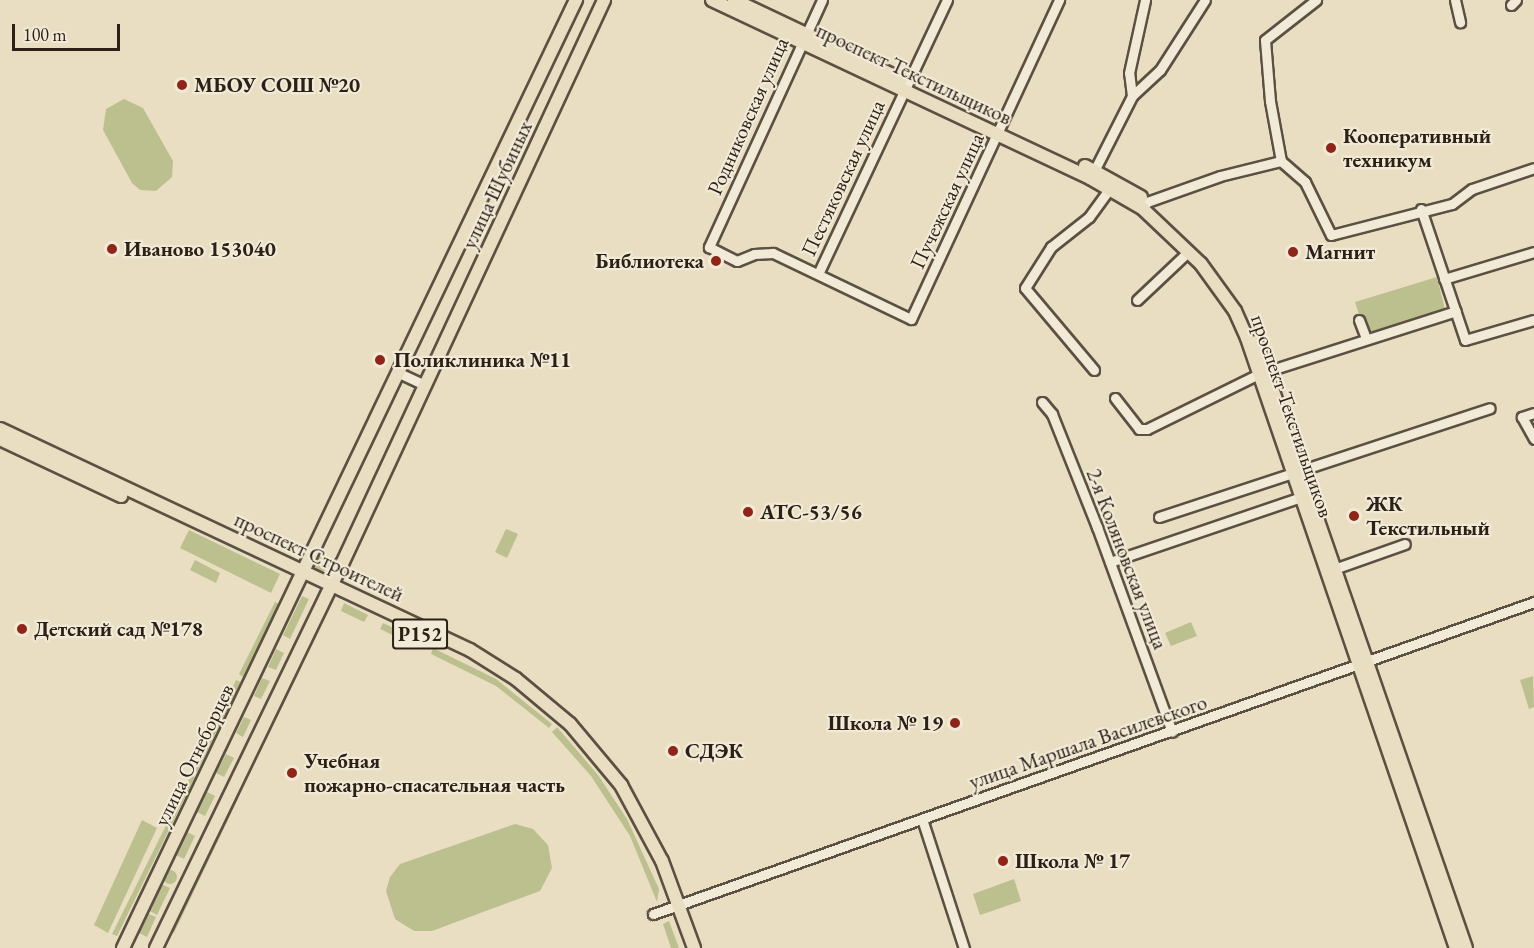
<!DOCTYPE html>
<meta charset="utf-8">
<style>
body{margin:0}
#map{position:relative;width:1534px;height:948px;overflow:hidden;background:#e9dec1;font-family:"EB Garamond",serif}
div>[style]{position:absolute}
.green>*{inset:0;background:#bcc08f}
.round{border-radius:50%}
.roads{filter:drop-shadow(2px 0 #5b5042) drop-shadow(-2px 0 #5b5042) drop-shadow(0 2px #5b5042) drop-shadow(0 -2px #5b5042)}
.minor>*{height:9px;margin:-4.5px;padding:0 4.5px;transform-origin:4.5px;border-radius:4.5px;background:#f1ead7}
.major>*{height:12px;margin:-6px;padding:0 6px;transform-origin:6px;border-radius:6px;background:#e9dec1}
.dots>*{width:16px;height:16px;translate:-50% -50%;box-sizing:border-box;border:3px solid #f1ead7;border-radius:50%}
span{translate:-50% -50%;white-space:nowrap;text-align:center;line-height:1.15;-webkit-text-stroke:4.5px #f1ead7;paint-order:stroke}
.shield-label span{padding:2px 4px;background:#f1ead7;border:2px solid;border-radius:4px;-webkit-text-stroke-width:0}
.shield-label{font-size:20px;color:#2c2017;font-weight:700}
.street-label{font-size:21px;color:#2c2017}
.poi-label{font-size:21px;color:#2c2017;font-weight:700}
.left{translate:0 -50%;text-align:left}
.right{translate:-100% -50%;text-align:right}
.scale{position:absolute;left:12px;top:24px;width:108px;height:27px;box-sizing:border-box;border:3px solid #2c2017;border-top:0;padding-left:8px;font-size:18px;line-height:21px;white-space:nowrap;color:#2c2017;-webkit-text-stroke:4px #f1ead7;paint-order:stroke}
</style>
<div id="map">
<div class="green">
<div style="clip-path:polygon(124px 99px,143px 108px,173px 161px,172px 177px,156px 191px,140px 190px,132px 183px,103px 130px,106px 109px)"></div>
<div style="clip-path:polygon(1437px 277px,1446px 314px,1366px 338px,1355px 302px)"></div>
<div style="clip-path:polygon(506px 529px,518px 534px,507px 558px,495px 552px)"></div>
<div style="clip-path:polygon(189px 530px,280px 574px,271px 593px,180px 548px)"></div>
<div style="clip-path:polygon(313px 553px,334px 563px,331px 567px,322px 572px,313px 567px)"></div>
<div style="clip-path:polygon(195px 560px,220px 573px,216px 583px,190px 570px)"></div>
<div style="clip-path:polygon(302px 596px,309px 599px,290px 639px,283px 635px)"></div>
<div style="clip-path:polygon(275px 602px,279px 604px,243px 677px,239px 674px)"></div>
<div style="clip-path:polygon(344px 603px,368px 615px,364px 622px,341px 611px)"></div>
<div style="clip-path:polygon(325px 606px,329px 608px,266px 738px,261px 735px)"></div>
<div style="clip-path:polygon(1191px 622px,1197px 636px,1171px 646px,1165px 633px)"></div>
<div style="clip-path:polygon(383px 623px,425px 643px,422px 649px,380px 629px)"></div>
<div style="clip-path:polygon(433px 648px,496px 679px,552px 724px,549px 728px,496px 686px,431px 654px)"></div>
<div style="clip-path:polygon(276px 649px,284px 653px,276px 670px,268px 667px)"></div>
<div style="clip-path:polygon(1533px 676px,1534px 707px,1529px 709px,1520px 680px)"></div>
<div style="clip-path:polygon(262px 678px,270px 681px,261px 699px,254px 696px)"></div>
<div style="clip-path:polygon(236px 680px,241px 682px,197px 772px,193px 770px)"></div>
<div style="clip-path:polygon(244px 717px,251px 720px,243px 737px,236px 733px)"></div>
<div style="clip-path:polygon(557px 727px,598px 775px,627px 819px,659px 889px,657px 902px,630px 836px,591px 776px,552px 732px)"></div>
<div style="clip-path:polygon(226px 754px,234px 758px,224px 777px,216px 773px)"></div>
<div style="clip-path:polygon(191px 775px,195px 777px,117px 936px,112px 934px)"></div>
<div style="clip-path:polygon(207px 792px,215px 796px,205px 816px,197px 812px)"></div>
<div style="clip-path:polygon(234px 797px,238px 799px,174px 933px,170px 931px)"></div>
<div style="clip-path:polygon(142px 820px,157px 828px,108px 933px,94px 925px)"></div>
<div style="clip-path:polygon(515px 824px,533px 829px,548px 845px,552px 868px,540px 891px,432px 931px,414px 931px,395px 919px,386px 891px,390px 877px,400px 864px)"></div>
<div style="clip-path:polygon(187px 832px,195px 836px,184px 859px,176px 855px)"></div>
<div class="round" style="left:163px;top:870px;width:14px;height:14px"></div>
<div style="clip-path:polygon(1014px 879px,1021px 901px,980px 915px,973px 894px)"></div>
<div style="clip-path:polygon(161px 884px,170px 888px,157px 915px,148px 910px)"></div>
<div style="clip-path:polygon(147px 913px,156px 917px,147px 937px,137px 932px)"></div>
<div style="clip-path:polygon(669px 921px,679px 948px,671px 948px,663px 924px)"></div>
</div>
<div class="roads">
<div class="minor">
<div style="left:822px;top:0;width:272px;rotate:114.6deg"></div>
<div style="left:709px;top:247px;width:31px;rotate:27deg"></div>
<div style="left:737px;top:261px;width:18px;rotate:-22deg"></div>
<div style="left:754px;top:254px;width:19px;rotate:-3deg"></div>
<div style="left:773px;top:253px;width:153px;rotate:25.6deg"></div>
<div style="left:911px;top:319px;width:352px;rotate:-65.1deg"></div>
<div style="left:1455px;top:0;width:23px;rotate:77deg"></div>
<div style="left:1511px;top:5px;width:7px;rotate:-45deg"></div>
<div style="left:1132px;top:96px;width:23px;rotate:-97deg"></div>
<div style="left:1129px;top:73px;width:75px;rotate:-77.6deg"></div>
<div style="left:1281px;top:161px;width:32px;rotate:41deg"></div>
<div style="left:1305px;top:182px;width:59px;rotate:63.9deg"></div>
<div style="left:1331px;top:235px;width:125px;rotate:-14.4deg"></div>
<div style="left:1452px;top:204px;width:25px;rotate:-37deg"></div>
<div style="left:1472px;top:189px;width:65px;rotate:-18.7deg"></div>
<div style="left:1092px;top:175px;width:89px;rotate:-63.1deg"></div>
<div style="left:1132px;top:96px;width:38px;rotate:-43deg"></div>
<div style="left:1160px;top:70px;width:83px;rotate:-57.3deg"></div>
<div style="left:1142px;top:208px;width:8px;rotate:-50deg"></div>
<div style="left:1147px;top:202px;width:77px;rotate:-19.6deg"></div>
<div style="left:1220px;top:176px;width:63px;rotate:-13.8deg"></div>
<div style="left:1281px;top:161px;width:61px;rotate:-100.4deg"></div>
<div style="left:1270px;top:101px;width:61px;rotate:-94.7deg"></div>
<div style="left:1265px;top:40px;width:65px;rotate:-38.1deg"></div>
<div style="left:1421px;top:209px;width:138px;rotate:71.4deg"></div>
<div style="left:1465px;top:340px;width:72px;rotate:-16.2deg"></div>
<div style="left:818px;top:274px;width:303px;rotate:-64.8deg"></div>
<div style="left:1444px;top:279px;width:94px;rotate:-16.7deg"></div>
<div style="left:1137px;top:300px;width:71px;rotate:-43.3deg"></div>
<div style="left:1359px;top:320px;width:19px;rotate:69deg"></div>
<div style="left:1094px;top:370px;width:107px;rotate:-130.1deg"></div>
<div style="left:1025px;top:288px;width:49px;rotate:-57.6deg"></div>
<div style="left:1051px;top:247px;width:48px;rotate:-38.3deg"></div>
<div style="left:1089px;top:217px;width:34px;rotate:-54deg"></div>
<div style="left:1268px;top:371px;width:197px;rotate:-17.7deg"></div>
<div style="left:399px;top:373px;width:29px;rotate:25deg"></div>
<div style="left:1115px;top:398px;width:39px;rotate:52deg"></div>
<div style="left:1139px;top:429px;width:8px"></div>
<div style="left:1147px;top:429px;width:125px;rotate:-26.2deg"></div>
<div style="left:1042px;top:402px;width:16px;rotate:50deg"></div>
<div style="left:1052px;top:414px;width:122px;rotate:68.3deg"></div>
<div style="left:1097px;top:527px;width:218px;rotate:69.9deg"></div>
<div style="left:1534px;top:413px;width:13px;rotate:162deg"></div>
<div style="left:1522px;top:417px;width:25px;rotate:61deg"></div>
<div style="left:1159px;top:517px;width:348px;rotate:-18.2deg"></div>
<div style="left:1110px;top:562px;width:202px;rotate:-18.8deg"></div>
<div style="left:1334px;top:569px;width:75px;rotate:-19.4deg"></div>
<div style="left:922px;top:819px;width:136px;rotate:72deg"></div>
<div style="left:653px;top:914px;width:935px;rotate:-19.5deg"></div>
</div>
<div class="major">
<div style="left:712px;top:0;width:418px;rotate:25.2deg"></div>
<div style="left:1090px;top:178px;width:60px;rotate:30deg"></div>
<div style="left:1142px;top:208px;width:81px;rotate:43.5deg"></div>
<div style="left:1201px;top:264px;width:58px;rotate:54.1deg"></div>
<div style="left:1235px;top:311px;width:30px;rotate:66deg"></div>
<div style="left:1247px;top:338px;width:645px;rotate:71.09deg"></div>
<div style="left:734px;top:0;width:185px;rotate:25.3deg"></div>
<div style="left:1085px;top:166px;width:64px;rotate:29deg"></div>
<div style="left:1256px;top:342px;width:641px;rotate:70.89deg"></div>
<div style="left:0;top:429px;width:519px;rotate:25.18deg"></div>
<div style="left:470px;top:650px;width:54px;rotate:32.2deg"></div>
<div style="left:516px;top:679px;width:70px;rotate:39.8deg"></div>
<div style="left:570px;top:724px;width:80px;rotate:50.1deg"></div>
<div style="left:621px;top:785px;width:86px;rotate:61.7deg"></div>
<div style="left:662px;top:861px;width:93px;rotate:69.8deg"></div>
<div style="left:0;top:439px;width:134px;rotate:25.2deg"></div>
<div style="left:123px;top:948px;width:1051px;rotate:-64.46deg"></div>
<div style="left:156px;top:948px;width:427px;rotate:-64.2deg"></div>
<div style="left:342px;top:564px;width:622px;rotate:-65.08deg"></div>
</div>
</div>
<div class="dots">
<div style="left:182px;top:85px;background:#8f2418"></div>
<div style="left:1331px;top:148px;background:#8f2418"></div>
<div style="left:112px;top:249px;background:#8f2418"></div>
<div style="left:1293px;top:252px;background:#8f2418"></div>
<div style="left:716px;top:261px;background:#8f2418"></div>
<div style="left:380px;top:360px;background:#8f2418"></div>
<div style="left:748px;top:512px;background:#8f2418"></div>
<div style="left:1354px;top:516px;background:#8f2418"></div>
<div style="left:22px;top:629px;background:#8f2418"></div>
<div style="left:955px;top:723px;background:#8f2418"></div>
<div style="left:673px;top:751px;background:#8f2418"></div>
<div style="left:292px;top:773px;background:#8f2418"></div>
<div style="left:1003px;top:861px;background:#8f2418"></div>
</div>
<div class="shield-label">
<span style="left:420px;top:634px">Р152</span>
</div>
<div class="street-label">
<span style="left:914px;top:74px;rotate:25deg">проспект Текстильщиков</span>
<span style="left:748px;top:116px;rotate:-66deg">Родниковская улица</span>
<span style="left:843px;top:178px;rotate:-65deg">Пестяковская улица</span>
<span style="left:497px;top:185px;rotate:-65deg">улица Шубиных</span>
<span style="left:947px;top:201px;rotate:-65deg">Пучежская улица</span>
<span style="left:1292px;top:416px;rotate:71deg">проспект Текстильщиков</span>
<span style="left:319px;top:557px;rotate:25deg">проспект Строителей</span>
<span style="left:1127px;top:559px;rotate:69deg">2-я Коляновская улица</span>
<span style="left:1088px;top:742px;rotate:-19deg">улица Маршала Василевского</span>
<span style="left:194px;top:755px;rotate:-64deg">улица Огнеборцев</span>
</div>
<div class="poi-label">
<span class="left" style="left:194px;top:85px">МБОУ СОШ №20</span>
<span class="left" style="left:1343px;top:148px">Кооперативный<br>техникум</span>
<span class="left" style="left:124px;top:249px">Иваново 153040</span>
<span class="left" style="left:1305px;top:252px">Магнит</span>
<span class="right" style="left:704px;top:261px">Библиотека</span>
<span class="left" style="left:394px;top:360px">Поликлиника №11</span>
<span class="left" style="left:1366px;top:516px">ЖК<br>Текстильный</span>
<span class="left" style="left:760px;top:512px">АТС-53/56</span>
<span class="left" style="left:34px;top:629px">Детский сад №178</span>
<span class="right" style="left:943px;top:723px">Школа № 19</span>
<span class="left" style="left:685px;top:751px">СДЭК</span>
<span class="left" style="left:304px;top:773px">Учебная<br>пожарно-спасательная часть</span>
<span class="left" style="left:1015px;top:861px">Школа № 17</span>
</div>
<div class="scale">100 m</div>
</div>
